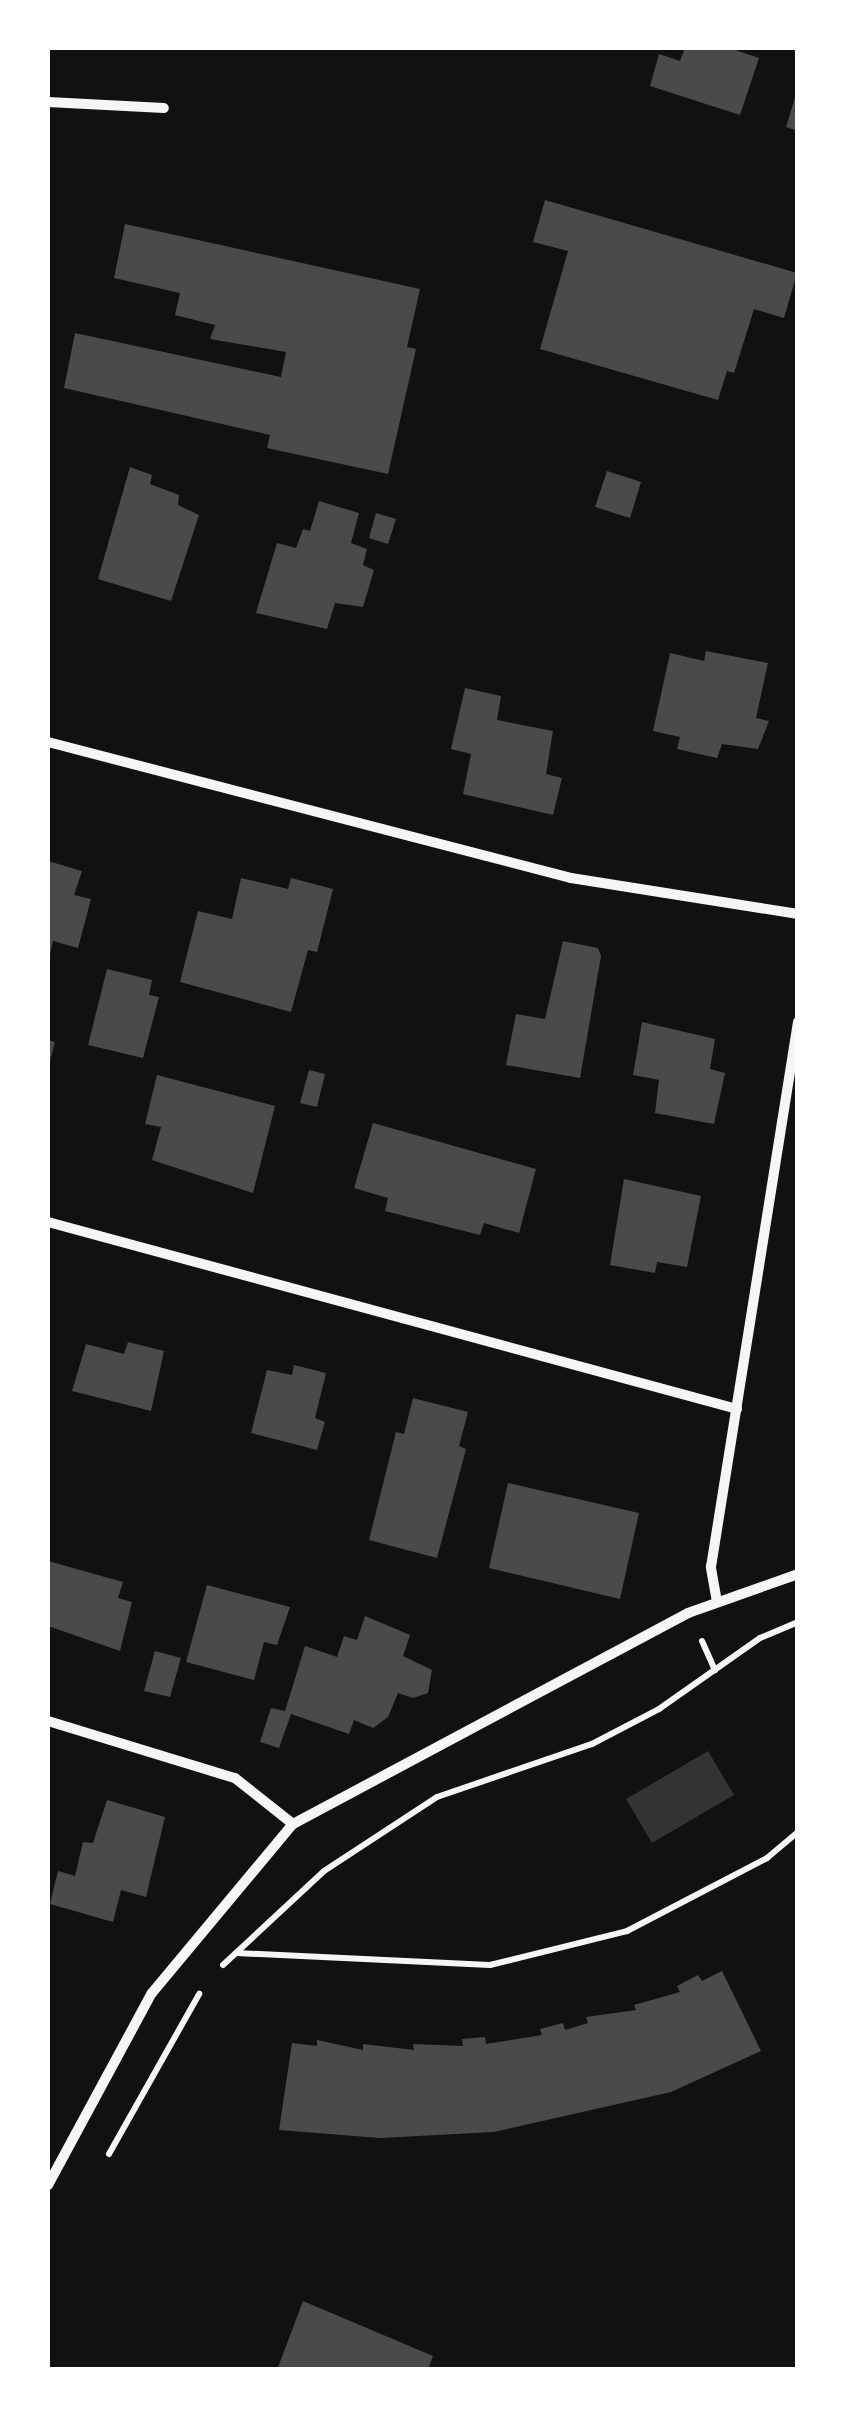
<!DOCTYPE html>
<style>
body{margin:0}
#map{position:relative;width:845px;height:2417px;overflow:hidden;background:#111;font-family:"Archivo Narrow",sans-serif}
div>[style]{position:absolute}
.water>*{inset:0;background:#333}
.building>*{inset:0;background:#4a4a4a}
.path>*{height:6px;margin:-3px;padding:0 3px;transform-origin:3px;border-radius:3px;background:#f5f5f5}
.minor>*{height:10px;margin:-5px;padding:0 5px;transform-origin:5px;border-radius:5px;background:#f5f5f5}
span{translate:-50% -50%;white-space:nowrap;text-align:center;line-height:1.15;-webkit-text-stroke:8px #fff;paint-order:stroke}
.frame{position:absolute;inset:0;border:50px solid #fff;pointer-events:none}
</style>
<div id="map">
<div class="water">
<div style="clip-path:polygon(708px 1751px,734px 1795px,652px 1843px,626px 1799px)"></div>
</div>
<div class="building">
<div style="clip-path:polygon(685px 48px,729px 48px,759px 58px,740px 115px,650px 86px,659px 54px,680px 61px)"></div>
<div style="clip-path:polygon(797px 91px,798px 91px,798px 131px,786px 127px)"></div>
<div style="clip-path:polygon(545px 200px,797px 273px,784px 318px,754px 309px,734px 373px,727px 371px,718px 400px,540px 349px,568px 251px,533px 242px)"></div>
<div style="clip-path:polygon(125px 224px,420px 289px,407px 347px,416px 349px,388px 474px,267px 448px,270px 435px,64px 388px,75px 333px,281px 377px,286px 352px,210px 339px,215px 325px,175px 315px,180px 293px,114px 278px)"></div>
<div style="clip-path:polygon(130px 467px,152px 475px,150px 484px,179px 495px,178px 505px,199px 515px,171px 601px,98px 579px)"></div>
<div style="clip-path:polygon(607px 471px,641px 482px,630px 518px,595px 507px)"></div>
<div style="clip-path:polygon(319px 501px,359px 513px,351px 543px,367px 549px,363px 565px,374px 570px,363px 607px,335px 603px,327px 629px,256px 613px,277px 543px,296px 548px,303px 529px,310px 531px)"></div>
<div style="clip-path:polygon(376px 513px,396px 519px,388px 544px,369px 538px)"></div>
<div style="clip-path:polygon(706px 651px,768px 663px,756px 718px,769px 721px,758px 749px,722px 744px,717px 758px,677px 749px,680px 737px,653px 731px,670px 653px,704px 661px)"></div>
<div style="clip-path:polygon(465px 688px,501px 696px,497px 720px,553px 731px,546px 774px,562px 778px,553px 815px,463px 794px,471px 754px,451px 749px)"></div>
<div style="clip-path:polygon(48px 861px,82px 871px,74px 895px,91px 899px,78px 948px,53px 941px,49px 958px)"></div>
<div style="clip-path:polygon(241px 878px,288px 889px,291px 878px,333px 889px,317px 952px,308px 950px,291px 1012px,180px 982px,198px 911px,232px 919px)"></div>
<div style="clip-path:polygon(563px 941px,598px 948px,601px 956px,580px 1078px,506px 1065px,516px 1014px,545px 1019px)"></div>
<div style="clip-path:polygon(107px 969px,152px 980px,149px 995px,159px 997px,143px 1058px,88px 1045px)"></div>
<div style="clip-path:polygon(642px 1022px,715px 1039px,710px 1069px,725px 1073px,714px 1124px,655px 1113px,659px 1080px,633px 1075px)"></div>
<div style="clip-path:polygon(48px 1040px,55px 1042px,49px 1065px,48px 1065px)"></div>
<div style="clip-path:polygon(309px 1070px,325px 1074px,317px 1107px,300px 1103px)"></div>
<div style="clip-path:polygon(157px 1075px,275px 1106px,253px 1193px,152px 1160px,161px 1127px,145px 1124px)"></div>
<div style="clip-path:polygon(373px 1123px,536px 1169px,519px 1233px,484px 1223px,480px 1235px,385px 1211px,388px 1198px,354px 1188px)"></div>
<div style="clip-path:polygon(624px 1179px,701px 1196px,687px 1267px,657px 1262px,655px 1273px,610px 1265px)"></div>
<div style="clip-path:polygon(128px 1342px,164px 1351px,151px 1411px,72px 1391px,86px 1344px,124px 1354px)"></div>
<div style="clip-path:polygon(294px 1365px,326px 1373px,315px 1418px,325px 1422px,317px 1450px,251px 1433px,267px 1370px,292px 1375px)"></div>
<div style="clip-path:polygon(413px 1398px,468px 1412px,459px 1446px,466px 1449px,437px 1558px,369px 1540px,396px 1432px,404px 1434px)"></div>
<div style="clip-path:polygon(508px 1483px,639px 1513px,620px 1599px,489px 1568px)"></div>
<div style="clip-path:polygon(48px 1561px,123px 1582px,118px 1598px,132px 1602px,120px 1651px,48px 1626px)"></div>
<div style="clip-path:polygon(207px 1585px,290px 1607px,277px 1645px,264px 1642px,254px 1680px,186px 1662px)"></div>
<div style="clip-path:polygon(365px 1616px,410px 1635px,403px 1656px,432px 1670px,428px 1693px,413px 1698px,398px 1693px,388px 1717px,373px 1728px,354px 1720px,349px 1734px,291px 1714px,279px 1748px,260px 1742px,271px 1708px,285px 1711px,305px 1646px,337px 1657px,344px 1636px,357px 1640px)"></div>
<div style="clip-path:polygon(155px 1651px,181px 1658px,170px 1697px,144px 1691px)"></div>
<div style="clip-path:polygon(107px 1800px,165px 1817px,146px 1897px,121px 1890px,113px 1922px,50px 1904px,58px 1871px,75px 1876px,83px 1842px,93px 1843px)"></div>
<div style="clip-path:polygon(722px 1971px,761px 2051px,671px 2092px,494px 2132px,380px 2138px,279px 2130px,292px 2043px,317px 2046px,317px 2040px,363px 2050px,363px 2044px,414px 2050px,413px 2044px,463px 2046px,462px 2039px,485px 2037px,486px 2044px,542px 2035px,540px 2029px,563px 2023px,565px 2030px,588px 2023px,586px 2017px,636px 2010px,634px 2005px,680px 1992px,677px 1986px,698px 1975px,702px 1981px)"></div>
<div style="clip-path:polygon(303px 2301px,433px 2356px,428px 2370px,277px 2370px)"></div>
</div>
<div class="path">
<div style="left:702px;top:1641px;width:32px;rotate:66deg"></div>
<div style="left:236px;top:1953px;width:254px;rotate:2.7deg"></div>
<div style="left:490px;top:1965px;width:141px;rotate:-13.9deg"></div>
<div style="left:627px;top:1931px;width:158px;rotate:-27.5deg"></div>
<div style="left:767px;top:1858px;width:40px;rotate:-40deg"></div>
<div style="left:223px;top:1965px;width:138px;rotate:-42.9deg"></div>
<div style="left:324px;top:1871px;width:135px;rotate:-33.2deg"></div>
<div style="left:437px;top:1797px;width:164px;rotate:-18.9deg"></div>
<div style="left:592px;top:1744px;width:76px;rotate:-27.6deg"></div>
<div style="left:659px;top:1709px;width:123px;rotate:-35.1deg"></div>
<div style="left:760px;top:1638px;width:41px;rotate:-22.8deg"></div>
<div style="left:109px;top:2154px;width:184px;rotate:-60.6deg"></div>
</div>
<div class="minor">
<div style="left:48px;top:102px;width:116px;rotate:3deg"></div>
<div style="left:48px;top:742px;width:540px;rotate:14.58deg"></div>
<div style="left:571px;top:878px;width:230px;rotate:9deg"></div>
<div style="left:48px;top:1222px;width:714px;rotate:15.18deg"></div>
<div style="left:717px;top:1602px;width:36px;rotate:-100deg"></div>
<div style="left:711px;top:1567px;width:552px;rotate:-80.93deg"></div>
<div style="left:48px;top:1721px;width:195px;rotate:17deg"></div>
<div style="left:235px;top:1778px;width:74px;rotate:38.4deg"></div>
<div style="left:48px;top:2185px;width:218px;rotate:-61.6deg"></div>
<div style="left:152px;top:1993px;width:220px;rotate:-50.2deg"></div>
<div style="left:293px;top:1824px;width:448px;rotate:-28.1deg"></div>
<div style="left:688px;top:1613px;width:117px;rotate:-19.5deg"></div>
</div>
<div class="frame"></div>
</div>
